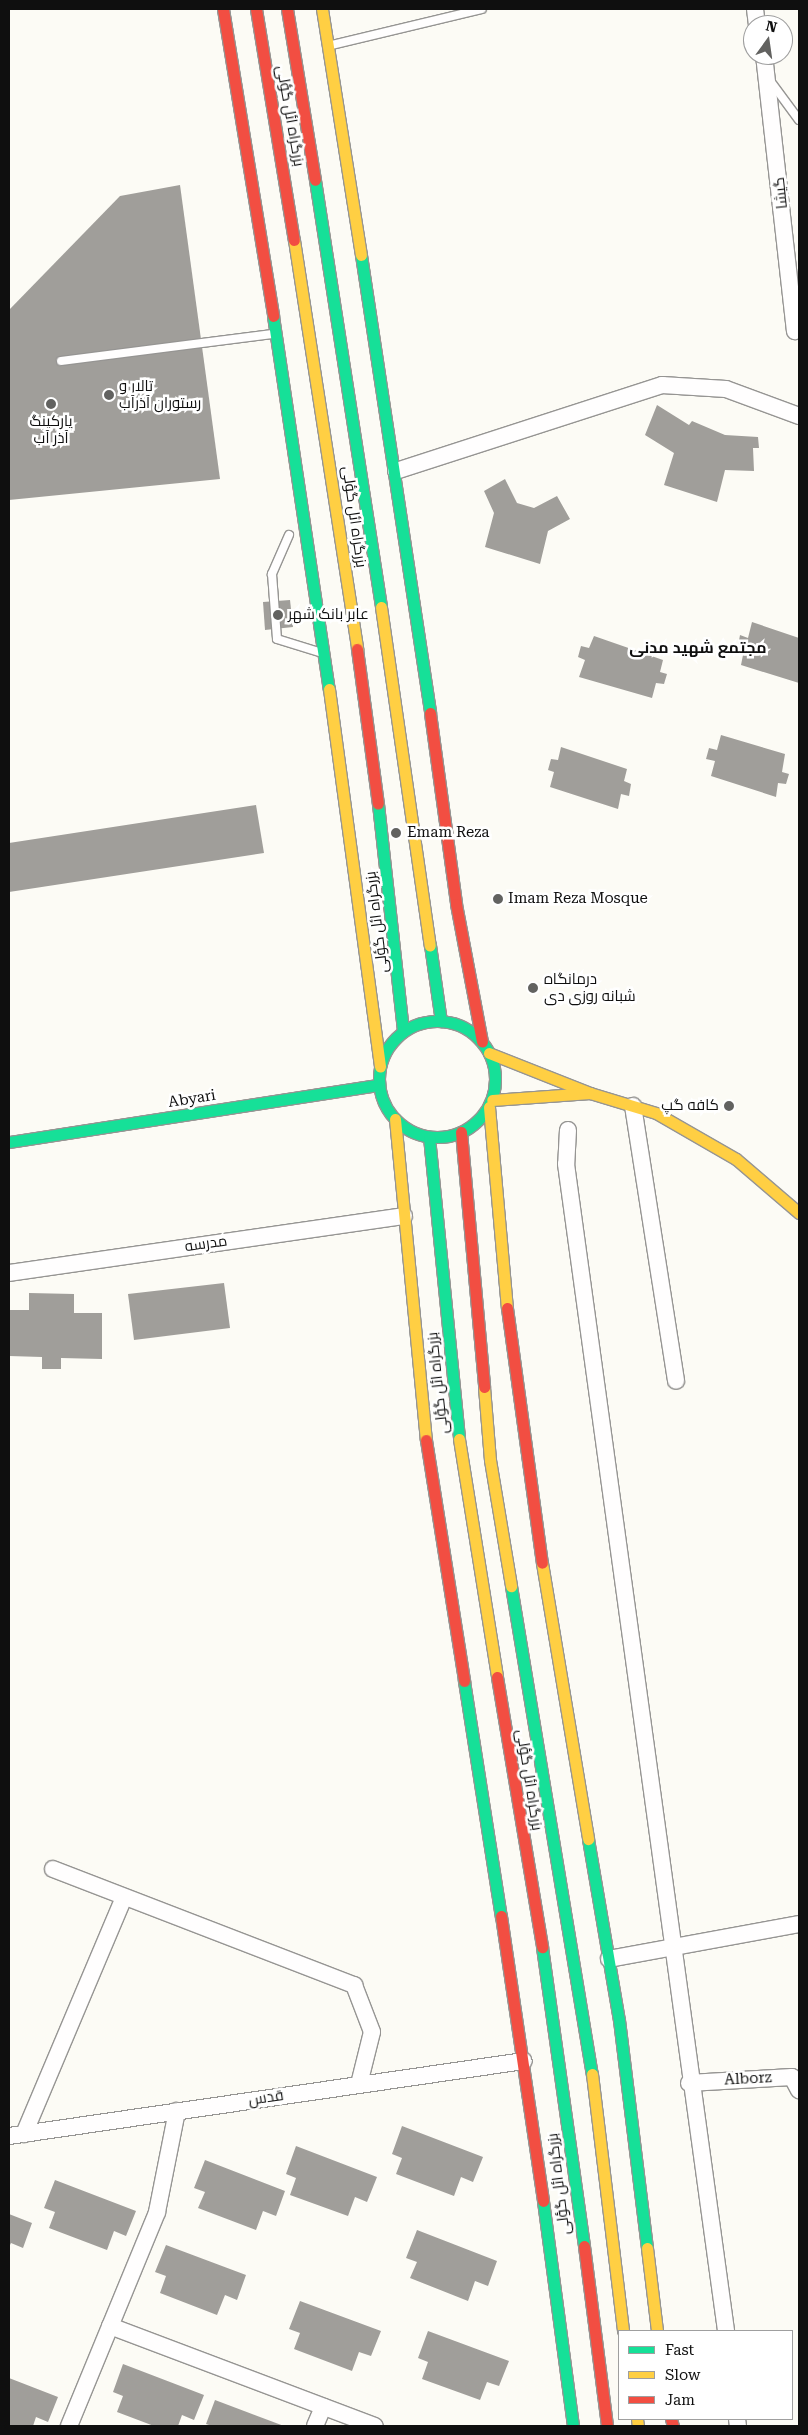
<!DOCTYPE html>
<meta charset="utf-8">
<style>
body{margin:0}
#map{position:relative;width:808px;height:2435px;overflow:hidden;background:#fcfbf5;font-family:"Roboto Serif",Cairo,serif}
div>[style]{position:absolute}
.building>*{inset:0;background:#a09e9a}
.roads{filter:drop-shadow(1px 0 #969593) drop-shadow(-1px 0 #969593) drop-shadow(0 1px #969593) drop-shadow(0 -1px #969593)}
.lane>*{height:8px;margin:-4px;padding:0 4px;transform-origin:4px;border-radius:4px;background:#fffefe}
.street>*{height:16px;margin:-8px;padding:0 8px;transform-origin:8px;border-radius:8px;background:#fffefe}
.fast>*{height:11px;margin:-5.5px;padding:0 5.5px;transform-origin:5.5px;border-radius:5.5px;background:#16e098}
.fast>.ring{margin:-5.5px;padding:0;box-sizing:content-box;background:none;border:11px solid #16e098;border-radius:50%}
.slow>*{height:11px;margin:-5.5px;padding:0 5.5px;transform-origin:5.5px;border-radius:5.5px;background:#ffcf43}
.jam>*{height:11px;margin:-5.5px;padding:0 5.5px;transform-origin:5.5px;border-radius:5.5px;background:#f24e42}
.dots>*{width:14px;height:14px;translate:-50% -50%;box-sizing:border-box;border:2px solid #fff;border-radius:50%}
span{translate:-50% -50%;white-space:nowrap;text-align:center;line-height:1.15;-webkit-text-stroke:5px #fff;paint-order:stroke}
.street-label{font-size:15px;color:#0f0f0f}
.poi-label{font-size:15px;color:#0f0f0f}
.left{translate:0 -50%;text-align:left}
.right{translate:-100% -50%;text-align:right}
.neighbourhood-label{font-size:16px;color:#0f0f0f;font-weight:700}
.frame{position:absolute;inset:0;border:10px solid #0f0f0f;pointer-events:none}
.legend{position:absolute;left:618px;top:2330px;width:175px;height:90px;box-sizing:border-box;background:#fff;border:1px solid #9f9f9f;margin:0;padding:6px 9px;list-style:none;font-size:15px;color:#0f0f0f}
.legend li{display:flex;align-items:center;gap:10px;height:25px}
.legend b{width:25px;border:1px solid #9f9f9f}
.north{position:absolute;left:743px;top:15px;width:50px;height:50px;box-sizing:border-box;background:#fff;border:1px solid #9f9f9f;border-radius:50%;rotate:14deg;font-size:14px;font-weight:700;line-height:20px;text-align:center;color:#0f0f0f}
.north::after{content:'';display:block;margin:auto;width:18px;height:22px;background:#626260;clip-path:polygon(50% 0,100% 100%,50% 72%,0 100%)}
</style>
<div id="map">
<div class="building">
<div style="clip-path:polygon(180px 185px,220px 479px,9px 500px,9px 310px,120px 196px)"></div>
<div style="clip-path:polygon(657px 405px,689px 425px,692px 421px,725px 435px,758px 437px,759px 448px,753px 448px,754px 471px,725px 470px,717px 502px,664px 485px,674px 453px,645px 435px)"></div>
<div style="clip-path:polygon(505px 479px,517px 503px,534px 508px,557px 496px,570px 519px,548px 531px,540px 564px,485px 547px,494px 513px,484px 491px)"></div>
<div style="clip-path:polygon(290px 600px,293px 627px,265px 630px,263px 602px)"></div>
<div style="clip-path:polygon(752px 622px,799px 638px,799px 683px,741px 665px,744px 650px,738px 646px,740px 635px,748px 638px)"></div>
<div style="clip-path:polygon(594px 636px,663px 660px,660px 672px,667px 674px,664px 684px,656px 683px,652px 698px,579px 677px,585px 660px,578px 657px,581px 646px,589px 648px)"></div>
<div style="clip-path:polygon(721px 735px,785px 754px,782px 772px,789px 774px,786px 784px,778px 783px,776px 797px,711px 776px,715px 761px,706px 759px,709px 748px,717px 750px)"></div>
<div style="clip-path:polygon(561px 747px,627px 769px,624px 781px,631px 784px,629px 796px,621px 794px,618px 809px,550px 787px,554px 772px,548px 770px,551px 759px,558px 760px)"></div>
<div style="clip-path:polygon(256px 805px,264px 853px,9px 892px,9px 843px)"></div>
<div style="clip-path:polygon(224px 1283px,230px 1328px,134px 1340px,128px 1294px)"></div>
<div style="clip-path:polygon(29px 1293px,74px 1294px,74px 1313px,102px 1313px,102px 1359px,61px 1358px,61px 1369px,42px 1369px,42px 1357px,9px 1356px,9px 1310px,29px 1310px)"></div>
<div style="clip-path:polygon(402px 2126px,483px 2157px,473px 2182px,461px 2177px,454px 2196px,396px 2174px,402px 2158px,392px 2154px)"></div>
<div style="clip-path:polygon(296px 2146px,377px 2177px,367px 2202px,355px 2197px,348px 2216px,290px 2195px,296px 2178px,286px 2174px)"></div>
<div style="clip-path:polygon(205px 2160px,285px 2191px,276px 2216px,263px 2211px,256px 2230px,198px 2208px,205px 2192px,194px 2188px)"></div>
<div style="clip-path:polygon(55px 2180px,136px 2211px,126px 2236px,114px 2231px,107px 2250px,49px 2228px,55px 2212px,44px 2208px)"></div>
<div style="clip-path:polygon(9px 2214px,32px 2223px,23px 2248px,11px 2243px,9px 2247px)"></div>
<div style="clip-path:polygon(417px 2230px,497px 2261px,488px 2286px,475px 2281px,468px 2301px,410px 2278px,417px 2262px,406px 2258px)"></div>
<div style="clip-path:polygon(166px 2245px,246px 2275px,237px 2300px,225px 2295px,217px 2315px,160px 2293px,166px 2276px,155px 2272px)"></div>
<div style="clip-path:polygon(300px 2301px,381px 2331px,371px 2356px,359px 2352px,352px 2371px,294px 2349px,300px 2333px,289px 2329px)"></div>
<div style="clip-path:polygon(428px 2331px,509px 2361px,499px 2386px,487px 2382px,480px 2400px,422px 2379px,428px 2362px,418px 2358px)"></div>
<div style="clip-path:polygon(123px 2364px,204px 2395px,194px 2420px,182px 2415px,178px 2426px,154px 2426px,117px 2412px,123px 2396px,113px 2392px)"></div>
<div style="clip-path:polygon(9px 2378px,58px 2397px,48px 2422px,36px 2417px,33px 2426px,9px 2426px)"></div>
<div style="clip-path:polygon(215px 2400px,284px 2426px,212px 2426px,206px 2424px)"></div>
</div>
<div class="roads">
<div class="lane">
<div style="left:332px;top:45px;width:154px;rotate:-13.5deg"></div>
<div style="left:771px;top:82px;width:47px;rotate:53.6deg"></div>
<div style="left:61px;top:361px;width:213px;rotate:-7.3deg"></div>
<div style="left:289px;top:535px;width:43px;rotate:113.6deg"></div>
<div style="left:272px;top:574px;width:65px;rotate:85.6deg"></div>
<div style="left:277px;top:639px;width:44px;rotate:17.2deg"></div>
</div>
<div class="street">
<div style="left:755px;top:9px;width:16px;rotate:83deg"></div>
<div style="left:764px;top:55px;width:278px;rotate:83.6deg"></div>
<div style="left:396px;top:471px;width:280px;rotate:-17.9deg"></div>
<div style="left:662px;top:385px;width:64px;rotate:3.6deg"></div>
<div style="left:726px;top:389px;width:78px;rotate:20.3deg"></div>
<div style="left:633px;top:1106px;width:278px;rotate:81.1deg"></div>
<div style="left:568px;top:1130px;width:34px;rotate:93deg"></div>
<div style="left:566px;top:1164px;width:1178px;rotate:82.19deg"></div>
<div style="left:9px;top:1273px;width:399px;rotate:-8.2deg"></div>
<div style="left:53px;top:1869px;width:323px;rotate:21.1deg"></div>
<div style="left:354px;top:1985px;width:50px;rotate:69deg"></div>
<div style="left:372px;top:2032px;width:54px;rotate:104deg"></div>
<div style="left:609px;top:1959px;width:193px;rotate:-10.4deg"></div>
<div style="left:689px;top:2083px;width:103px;rotate:-3.3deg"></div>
<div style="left:792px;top:2077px;width:15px;rotate:62deg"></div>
<div style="left:24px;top:2134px;width:257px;rotate:-67.1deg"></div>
<div style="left:9px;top:2136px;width:520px;rotate:-8.29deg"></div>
<div style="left:110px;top:2326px;width:283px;rotate:20.7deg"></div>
<div style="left:737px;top:2419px;width:7px;rotate:82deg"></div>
<div style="left:69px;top:2426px;width:231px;rotate:-67.6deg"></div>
<div style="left:157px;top:2212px;width:103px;rotate:-78.8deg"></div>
<div style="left:315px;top:2426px;width:21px;rotate:-67deg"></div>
</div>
<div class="fast">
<div style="left:315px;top:180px;width:432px;rotate:81.2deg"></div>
<div style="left:361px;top:255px;width:463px;rotate:81.4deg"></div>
<div style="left:273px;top:316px;width:377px;rotate:81.5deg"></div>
<div style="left:378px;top:804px;width:229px;rotate:83.7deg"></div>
<div style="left:430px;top:945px;width:77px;rotate:81.8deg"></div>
<div class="ring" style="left:379px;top:1021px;width:105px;height:105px"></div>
<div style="left:429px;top:1137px;width:303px;rotate:84.3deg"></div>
<div style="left:9px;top:1142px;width:374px;rotate:-8.8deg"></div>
<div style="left:511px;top:1586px;width:495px;rotate:80.6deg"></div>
<div style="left:464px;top:1681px;width:238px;rotate:81.1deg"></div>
<div style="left:588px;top:1839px;width:184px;rotate:80.3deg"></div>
<div style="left:619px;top:2020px;width:230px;rotate:83deg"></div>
<div style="left:542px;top:1947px;width:302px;rotate:82deg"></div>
<div style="left:543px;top:2201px;width:227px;rotate:82.4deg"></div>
</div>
<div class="slow">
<div style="left:322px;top:9px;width:249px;rotate:81deg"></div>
<div style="left:294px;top:240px;width:414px;rotate:81.2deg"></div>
<div style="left:381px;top:607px;width:342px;rotate:81.8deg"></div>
<div style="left:329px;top:689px;width:381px;rotate:82.3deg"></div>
<div style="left:489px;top:1053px;width:109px;rotate:21.6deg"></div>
<div style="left:590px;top:1093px;width:98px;rotate:175.9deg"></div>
<div style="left:590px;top:1093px;width:69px;rotate:16.9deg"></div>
<div style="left:656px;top:1113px;width:92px;rotate:29.9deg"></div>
<div style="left:736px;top:1159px;width:83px;rotate:40.6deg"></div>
<div style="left:489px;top:1107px;width:202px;rotate:84.9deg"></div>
<div style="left:395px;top:1119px;width:322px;rotate:84.5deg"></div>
<div style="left:484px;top:1387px;width:73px;rotate:85.3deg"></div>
<div style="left:490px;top:1460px;width:128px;rotate:80.5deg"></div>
<div style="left:459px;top:1439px;width:241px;rotate:80.9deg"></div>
<div style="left:542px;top:1563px;width:280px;rotate:80.5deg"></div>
<div style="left:592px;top:2074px;width:259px;rotate:83.1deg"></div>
<div style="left:647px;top:2248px;width:84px;rotate:83.1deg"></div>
<div style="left:637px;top:2419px;width:7px;rotate:82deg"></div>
</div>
<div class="jam">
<div style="left:223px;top:9px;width:311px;rotate:80.7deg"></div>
<div style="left:256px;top:9px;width:234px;rotate:80.7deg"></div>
<div style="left:287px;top:9px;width:173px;rotate:80.7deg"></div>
<div style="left:357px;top:649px;width:156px;rotate:82.3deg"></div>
<div style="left:430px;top:713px;width:193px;rotate:82.2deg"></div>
<div style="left:456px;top:904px;width:140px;rotate:79.3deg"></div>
<div style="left:461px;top:1132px;width:256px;rotate:84.8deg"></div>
<div style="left:507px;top:1308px;width:257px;rotate:82.2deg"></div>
<div style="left:426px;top:1440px;width:244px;rotate:81deg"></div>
<div style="left:497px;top:1677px;width:274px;rotate:80.5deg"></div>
<div style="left:501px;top:1916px;width:288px;rotate:81.6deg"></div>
<div style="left:584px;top:2246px;width:181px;rotate:82.7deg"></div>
<div style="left:671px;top:2419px;width:7px;rotate:74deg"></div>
</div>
</div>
<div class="dots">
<div style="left:109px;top:395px;background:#626260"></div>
<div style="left:51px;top:404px;background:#626260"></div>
<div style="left:278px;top:615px;background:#626260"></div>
<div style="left:396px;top:833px;background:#626260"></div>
<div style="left:498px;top:899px;background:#626260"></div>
<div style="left:533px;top:988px;background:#626260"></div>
<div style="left:729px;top:1106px;background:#626260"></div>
</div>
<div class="street-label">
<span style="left:290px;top:116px;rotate:80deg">بزرگراه ائل گؤلی</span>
<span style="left:781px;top:193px;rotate:-96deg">گیشا</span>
<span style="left:354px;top:517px;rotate:82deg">بزرگراه ائل گؤلی</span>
<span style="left:377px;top:922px;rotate:-97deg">بزرگراه ائل گؤلی</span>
<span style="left:192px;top:1099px;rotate:-9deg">Abyari</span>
<span style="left:206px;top:1244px;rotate:-8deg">مدرسه</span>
<span style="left:438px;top:1383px;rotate:-96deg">بزرگراه ائل گؤلی</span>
<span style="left:529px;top:1780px;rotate:81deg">بزرگراه ائل گؤلی</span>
<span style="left:748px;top:2079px;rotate:-3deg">Alborz</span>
<span style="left:266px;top:2098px;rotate:-8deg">قدس</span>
<span style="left:559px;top:2184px;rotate:-97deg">بزرگراه ائل گؤلی</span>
</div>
<div class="poi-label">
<span class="left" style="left:119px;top:395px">تالار و<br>رستوران آذرآب</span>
<span style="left:51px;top:430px">پارکینگ<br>آذر آب</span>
<span class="left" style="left:288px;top:615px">عابر بانک شهر</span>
<span class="left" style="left:407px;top:833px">Emam Reza</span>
<span class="left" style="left:508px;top:899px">Imam Reza Mosque</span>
<span class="left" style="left:544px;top:988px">درمانگاه<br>شبانه روزی دی</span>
<span class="right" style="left:719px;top:1106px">کافه گپ</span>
</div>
<div class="neighbourhood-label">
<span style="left:698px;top:648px">مجتمع شهید مدنی</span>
</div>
<div class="frame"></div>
<ul class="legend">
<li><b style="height:6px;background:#16e098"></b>Fast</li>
<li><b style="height:6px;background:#ffcf43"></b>Slow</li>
<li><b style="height:6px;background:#f24e42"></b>Jam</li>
</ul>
<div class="north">N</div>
</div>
